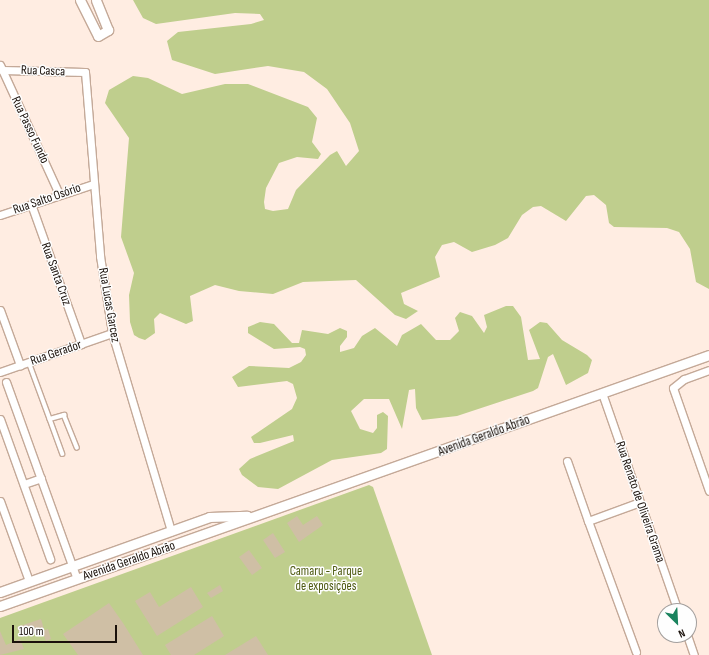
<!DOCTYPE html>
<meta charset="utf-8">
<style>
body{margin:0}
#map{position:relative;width:709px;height:655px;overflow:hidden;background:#ffede2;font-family:"Sofia Sans Condensed",sans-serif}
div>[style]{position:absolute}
.green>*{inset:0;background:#bfce8d}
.building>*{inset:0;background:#cfbfa5}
.roads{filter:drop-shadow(1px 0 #c4a998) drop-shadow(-1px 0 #c4a998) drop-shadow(0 1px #c4a998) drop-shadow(0 -1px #c4a998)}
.lane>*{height:3.5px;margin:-1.75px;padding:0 1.75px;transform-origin:1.75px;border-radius:1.75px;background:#fff}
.street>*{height:7px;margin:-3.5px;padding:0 3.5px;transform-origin:3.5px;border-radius:3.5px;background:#fff}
.secondary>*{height:9px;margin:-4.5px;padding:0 4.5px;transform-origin:4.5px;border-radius:4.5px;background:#fff}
span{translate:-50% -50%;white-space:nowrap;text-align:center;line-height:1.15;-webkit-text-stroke:3px #fefefe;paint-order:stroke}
.street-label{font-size:13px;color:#1a110b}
.park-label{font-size:13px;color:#4e5a11}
.north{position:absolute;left:657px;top:603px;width:40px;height:40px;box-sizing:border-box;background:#fefefe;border:1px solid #a39f9d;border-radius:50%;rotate:156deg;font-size:11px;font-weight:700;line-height:16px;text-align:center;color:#1a110b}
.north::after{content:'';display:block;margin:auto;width:14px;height:18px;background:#1a835e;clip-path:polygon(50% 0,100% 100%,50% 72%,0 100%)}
.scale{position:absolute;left:12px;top:625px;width:105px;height:18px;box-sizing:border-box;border:2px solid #1a110b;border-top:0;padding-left:5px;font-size:12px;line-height:14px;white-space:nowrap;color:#1a110b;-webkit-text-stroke:3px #fefefe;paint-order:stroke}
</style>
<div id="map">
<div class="green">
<div style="clip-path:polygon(133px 0,709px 0,709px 289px,696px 282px,690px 249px,679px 232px,667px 228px,614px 227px,609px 223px,606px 205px,594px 195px,586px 196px,566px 221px,541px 206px,533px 207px,522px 215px,508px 238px,495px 245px,472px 252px,454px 242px,442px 245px,435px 257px,440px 277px,401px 293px,404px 304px,418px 311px,406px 319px,395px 315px,356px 280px,303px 282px,273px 294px,239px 291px,215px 285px,190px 296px,193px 321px,186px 324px,160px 313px,154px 319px,155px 333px,145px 340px,139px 338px,134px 335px,130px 322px,129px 295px,134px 273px,121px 237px,129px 138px,105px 103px,109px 90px,133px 76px,148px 78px,182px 94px,225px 84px,248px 84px,308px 107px,317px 118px,312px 142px,321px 154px,318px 159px,297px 157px,279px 163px,266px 188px,264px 202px,265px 209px,273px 211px,288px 209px,296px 190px,330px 155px,337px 151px,346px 166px,359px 151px,350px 123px,327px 89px,304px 72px,268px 66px,215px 74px,172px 60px,167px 41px,178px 32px,251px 24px,264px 20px,260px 14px,235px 13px,156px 24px,143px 18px)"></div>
<div style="clip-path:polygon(506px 306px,513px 306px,521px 317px,528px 360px,540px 359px,529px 330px,540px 322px,547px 323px,562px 340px,587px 355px,592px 360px,588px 373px,566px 385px,553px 354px,548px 357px,538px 388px,533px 391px,457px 416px,422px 420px,416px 408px,415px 389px,409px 390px,402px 429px,389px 399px,364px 399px,351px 411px,360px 429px,373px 433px,377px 428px,377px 415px,383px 412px,388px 416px,387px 449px,381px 453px,332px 460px,278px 489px,258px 487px,242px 475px,239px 469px,250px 459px,294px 441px,293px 435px,260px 443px,254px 443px,251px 437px,292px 409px,297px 398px,293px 384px,287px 381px,238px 387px,232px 377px,249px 366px,289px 368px,301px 362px,306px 355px,305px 349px,300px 347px,274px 349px,248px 333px,248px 327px,260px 322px,274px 324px,292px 343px,299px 343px,302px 330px,328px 334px,340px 328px,347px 331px,347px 337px,340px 346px,340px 352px,354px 348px,362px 336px,375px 328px,397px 346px,402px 335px,421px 324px,436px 340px,450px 340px,459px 331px,455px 318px,460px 312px,472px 316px,484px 333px,487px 327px,484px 315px)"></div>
<div style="clip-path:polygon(369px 485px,373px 487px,432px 655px,0 655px,0 618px)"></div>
</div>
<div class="building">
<div style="clip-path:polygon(297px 516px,303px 525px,317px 516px,323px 525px,299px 542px,287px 523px)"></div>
<div style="clip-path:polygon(273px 533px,285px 552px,275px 558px,263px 540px)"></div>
<div style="clip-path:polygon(249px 550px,262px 568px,252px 575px,239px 557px)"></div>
<div style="clip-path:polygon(220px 585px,223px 591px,211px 598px,207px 593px)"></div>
<div style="clip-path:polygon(191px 587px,203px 607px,157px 636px,135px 601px,150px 592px,159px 607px)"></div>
<div style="clip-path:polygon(109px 603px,123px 623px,143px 655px,78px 655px,63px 634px)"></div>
<div style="clip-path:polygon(212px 616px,224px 636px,194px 655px,171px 655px,165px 645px)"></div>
<div style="clip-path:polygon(41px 619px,44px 629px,21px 637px,17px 627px)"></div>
<div style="clip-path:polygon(48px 629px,51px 639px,46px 641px,42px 631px)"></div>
<div style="clip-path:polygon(0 631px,6px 645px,20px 639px,24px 649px,0 655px)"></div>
<div style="clip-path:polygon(256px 636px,268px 655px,225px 655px)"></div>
</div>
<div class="roads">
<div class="lane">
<div style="left:29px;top:362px;width:61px;rotate:69.8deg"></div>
<div style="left:50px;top:419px;width:15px;rotate:-16deg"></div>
<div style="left:64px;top:415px;width:35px;rotate:68deg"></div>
<div style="left:50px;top:419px;width:37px;rotate:70deg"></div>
</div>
<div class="street">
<div style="left:0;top:65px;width:142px;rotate:65.4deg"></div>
<div style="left:2px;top:70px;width:83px;rotate:1.4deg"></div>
<div style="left:85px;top:72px;width:185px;rotate:85.3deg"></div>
<div style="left:100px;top:256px;width:78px;rotate:81.1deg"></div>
<div style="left:112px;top:333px;width:207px;rotate:73.4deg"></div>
<div style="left:31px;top:204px;width:149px;rotate:70.3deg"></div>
<div style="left:0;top:215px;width:98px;rotate:-18.4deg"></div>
<div style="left:0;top:310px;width:59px;rotate:70deg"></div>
<div style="left:709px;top:370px;width:27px;rotate:160deg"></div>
<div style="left:684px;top:379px;width:14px;rotate:141deg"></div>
<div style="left:673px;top:388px;width:109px;rotate:70.7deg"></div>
<div style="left:0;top:372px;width:119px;rotate:-19.2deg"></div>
<div style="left:6px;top:382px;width:209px;rotate:70.2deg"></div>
<div style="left:602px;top:393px;width:231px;rotate:70.8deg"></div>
<div style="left:0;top:419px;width:149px;rotate:70.3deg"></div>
<div style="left:567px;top:461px;width:64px;rotate:70.7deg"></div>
<div style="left:24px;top:484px;width:18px;rotate:-19deg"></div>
<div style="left:0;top:501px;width:85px;rotate:70.1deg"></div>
<div style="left:687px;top:635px;width:21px;rotate:71deg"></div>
<div style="left:636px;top:652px;width:140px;rotate:-110.1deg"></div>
<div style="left:588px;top:521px;width:55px;rotate:-20.1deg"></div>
</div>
<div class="secondary">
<div style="left:80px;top:0;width:40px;rotate:63.4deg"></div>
<div style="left:98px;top:36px;width:12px;rotate:-31deg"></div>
<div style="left:108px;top:30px;width:32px;rotate:-112deg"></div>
<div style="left:0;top:592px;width:222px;rotate:-19.7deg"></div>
<div style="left:209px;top:517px;width:38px;rotate:-2deg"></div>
<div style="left:0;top:606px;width:752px;rotate:-19.49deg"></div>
</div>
</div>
<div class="street-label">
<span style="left:43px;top:71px;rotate:2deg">Rua Casca</span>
<span style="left:30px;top:130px;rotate:65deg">Rua Passo Fundo</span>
<span style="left:47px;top:199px;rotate:-19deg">Rua Salto Osório</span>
<span style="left:56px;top:274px;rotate:70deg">Rua Santa Cruz</span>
<span style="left:109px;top:305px;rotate:80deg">Rua Lucas Garcez</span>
<span style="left:56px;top:353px;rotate:-19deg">Rua Gerador</span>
<span style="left:484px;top:436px;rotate:-20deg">Avenida Geraldo Abrão</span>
<span style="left:640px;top:502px;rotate:71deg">Rua Renato de Oliveira Grama</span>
<span style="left:129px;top:561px;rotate:-19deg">Avenida Geraldo Abrão</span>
</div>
<div class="park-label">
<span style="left:326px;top:579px">Camaru - Parque<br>de exposições</span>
</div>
<div class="north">N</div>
<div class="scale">100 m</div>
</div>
